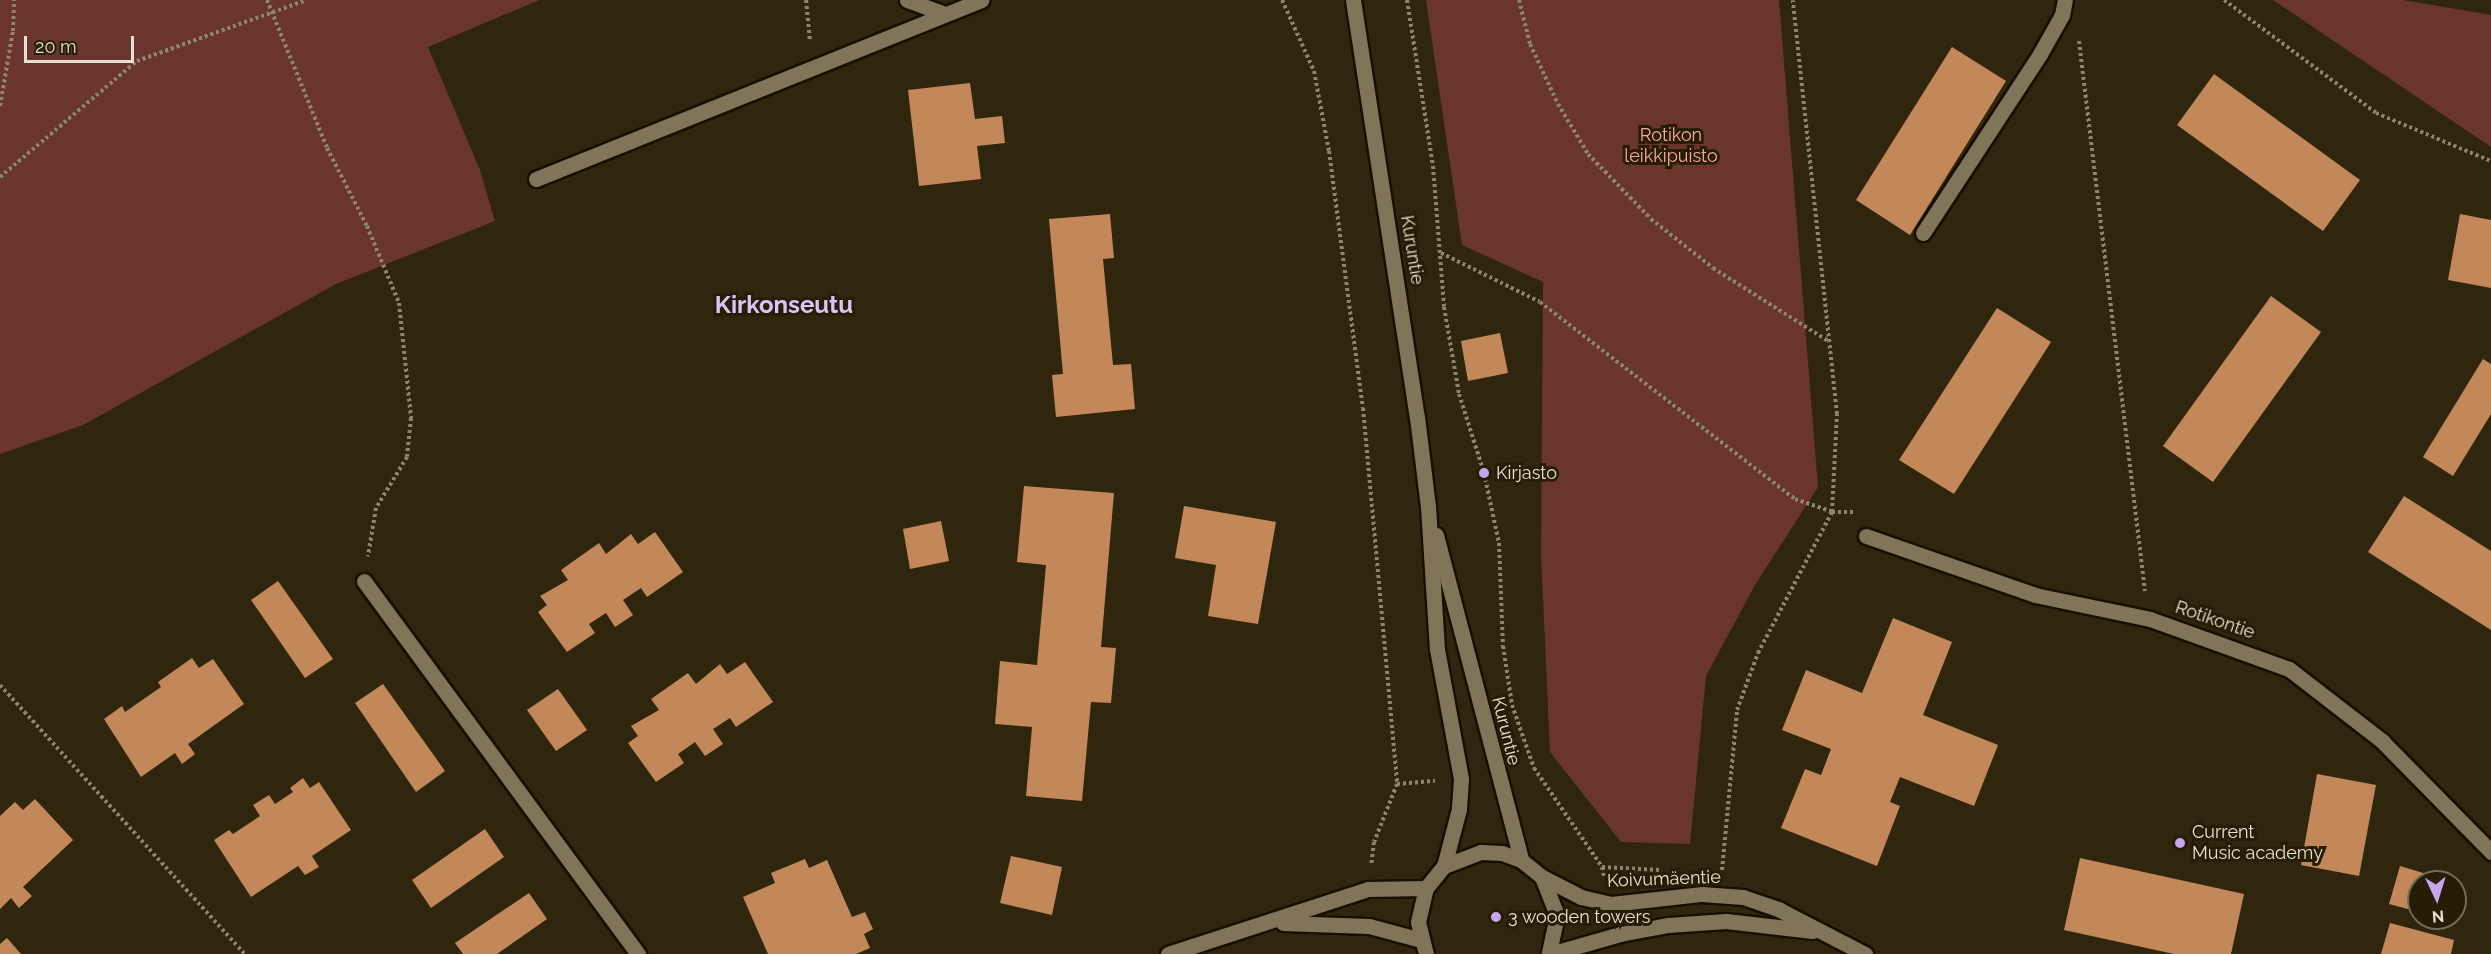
<!DOCTYPE html>
<meta charset="utf-8">
<style>
body{margin:0}
#map{position:relative;width:2491px;height:954px;overflow:hidden;background:#30260d;font-family:Raleway,sans-serif}
div>[style]{position:absolute}
.green>*{inset:0;background:#69352d}
.building>*{inset:0;background:#c28859}
.path>*{height:4px;margin-top:-2px;transform-origin:0;background:repeating-linear-gradient(90deg,#8d8571 0 3px,transparent 0 6px)}
.roads{filter:drop-shadow(2px 0 #180f00) drop-shadow(-2px 0 #180f00) drop-shadow(0 2px #180f00) drop-shadow(0 -2px #180f00)}
.lane>*{height:15px;margin:-7.5px;padding:0 7.5px;transform-origin:7.5px;border-radius:7.5px;background:#807559}
.street>*{height:15px;margin:-7.5px;padding:0 7.5px;transform-origin:7.5px;border-radius:7.5px;background:#807559}
.secondary>*{height:15px;margin:-7.5px;padding:0 7.5px;transform-origin:7.5px;border-radius:7.5px;background:#807559}
.dots>*{width:16px;height:16px;translate:-50% -50%;box-sizing:border-box;border:3px solid #261d04;border-radius:50%}
span{translate:-50% -50%;white-space:nowrap;text-align:center;line-height:1.15;-webkit-text-stroke:6px #261d04;paint-order:stroke}
.park-label{font-size:18px;color:#faa899}
.street-label{font-size:18px;color:#e6e0d1}
.poi-label{font-size:18px;color:#e6e0d1}
.left{translate:0 -50%;text-align:left}
.district-label{font-size:24px;color:#d9c3fb;font-weight:700}
.north{position:absolute;left:2407px;top:870px;width:60px;height:60px;box-sizing:border-box;background:#261d04;border:2px solid #736b56;border-radius:50%;rotate:176deg;font-size:16px;font-weight:700;line-height:24px;text-align:center;color:#e6e0d1}
.north::after{content:'';display:block;margin:auto;width:21px;height:27px;background:#c5a7f1;clip-path:polygon(50% 0,100% 100%,50% 72%,0 100%)}
.scale{position:absolute;left:24px;top:36px;width:110px;height:27px;box-sizing:border-box;border:3px solid #e6e0d1;border-top:0;padding-left:8px;font-size:18px;line-height:21px;white-space:nowrap;color:#e6e0d1;-webkit-text-stroke:4px #261d04;paint-order:stroke}
</style>
<div id="map">
<div class="green">
<div style="clip-path:polygon(0 0,539px 0,428px 47px,480px 170px,495px 221px,336px 284px,83px 425px,0 454px)"></div>
<div style="clip-path:polygon(1426px 0,1779px 0,1818px 487px,1755px 585px,1706px 676px,1690px 844px,1621px 842px,1550px 752px,1541px 554px,1543px 282px,1462px 245px)"></div>
<div style="clip-path:polygon(2273px 0,2403px 0,2491px 15px,2491px 147px)"></div>
</div>
<div class="building">
<div style="clip-path:polygon(1952px 47px,2006px 81px,1910px 235px,1856px 200px)"></div>
<div style="clip-path:polygon(2214px 74px,2360px 180px,2323px 231px,2177px 125px)"></div>
<div style="clip-path:polygon(970px 83px,975px 119px,1002px 116px,1005px 143px,977px 146px,981px 179px,919px 186px,908px 90px)"></div>
<div style="clip-path:polygon(1110px 214px,1114px 258px,1103px 259px,1113px 365px,1131px 364px,1135px 409px,1056px 417px,1052px 375px,1063px 374px,1049px 219px)"></div>
<div style="clip-path:polygon(2460px 214px,2491px 220px,2491px 288px,2448px 280px)"></div>
<div style="clip-path:polygon(2271px 296px,2321px 332px,2213px 482px,2163px 446px)"></div>
<div style="clip-path:polygon(1997px 308px,2051px 342px,1954px 494px,1899px 460px)"></div>
<div style="clip-path:polygon(1500px 333px,1508px 373px,1468px 381px,1461px 341px)"></div>
<div style="clip-path:polygon(2483px 359px,2491px 364px,2491px 414px,2453px 476px,2423px 457px)"></div>
<div style="clip-path:polygon(1024px 486px,1114px 493px,1101px 647px,1116px 648px,1111px 703px,1091px 702px,1082px 801px,1026px 796px,1032px 727px,995px 724px,1000px 661px,1037px 665px,1046px 565px,1017px 562px)"></div>
<div style="clip-path:polygon(2404px 496px,2491px 551px,2491px 630px,2368px 552px)"></div>
<div style="clip-path:polygon(1184px 506px,1276px 522px,1258px 624px,1208px 616px,1216px 565px,1175px 558px)"></div>
<div style="clip-path:polygon(941px 521px,949px 561px,910px 569px,903px 529px)"></div>
<div style="clip-path:polygon(655px 532px,683px 572px,647px 597px,641px 588px,623px 600px,633px 615px,615px 627px,606px 613px,589px 624px,595px 633px,567px 652px,538px 612px,547px 605px,540px 596px,568px 580px,561px 570px,599px 543px,606px 554px,631px 534px,638px 544px)"></div>
<div style="clip-path:polygon(278px 581px,333px 659px,305px 678px,251px 600px)"></div>
<div style="clip-path:polygon(1893px 618px,1952px 642px,1923px 715px,1998px 745px,1974px 806px,1900px 777px,1890px 802px,1900px 806px,1877px 866px,1781px 828px,1805px 769px,1821px 775px,1831px 749px,1782px 730px,1806px 670px,1862px 693px)"></div>
<div style="clip-path:polygon(192px 658px,199px 668px,213px 659px,244px 704px,188px 744px,195px 754px,182px 764px,175px 753px,141px 777px,104px 719px,122px 706px,125px 712px,161px 687px,158px 682px)"></div>
<div style="clip-path:polygon(745px 662px,773px 702px,736px 727px,730px 718px,713px 729px,723px 744px,705px 756px,695px 742px,678px 754px,684px 763px,656px 782px,628px 743px,638px 736px,631px 726px,659px 710px,651px 699px,688px 673px,696px 684px,720px 664px,727px 674px)"></div>
<div style="clip-path:polygon(383px 684px,445px 771px,416px 792px,355px 703px)"></div>
<div style="clip-path:polygon(558px 689px,587px 730px,556px 751px,527px 710px)"></div>
<div style="clip-path:polygon(2317px 774px,2376px 785px,2359px 876px,2301px 865px)"></div>
<div style="clip-path:polygon(303px 778px,310px 788px,319px 782px,351px 830px,312px 856px,319px 867px,305px 875px,298px 866px,251px 897px,214px 840px,229px 830px,233px 834px,260px 816px,253px 805px,269px 795px,275px 804px,293px 792px,290px 788px)"></div>
<div style="clip-path:polygon(35px 799px,73px 840px,23px 887px,32px 896px,19px 908px,11px 898px,0 909px,0 816px,15px 802px,23px 810px)"></div>
<div style="clip-path:polygon(485px 829px,504px 857px,431px 908px,412px 880px)"></div>
<div style="clip-path:polygon(1011px 856px,1062px 867px,1052px 915px,1000px 903px)"></div>
<div style="clip-path:polygon(2080px 858px,2244px 894px,2231px 954px,2174px 954px,2064px 930px)"></div>
<div style="clip-path:polygon(805px 859px,809px 868px,827px 860px,852px 917px,865px 912px,873px 929px,864px 934px,870px 948px,856px 954px,768px 954px,743px 897px,775px 883px,771px 873px)"></div>
<div style="clip-path:polygon(2400px 866px,2440px 878px,2439px 882px,2419px 882px,2419px 912px,2389px 904px)"></div>
<div style="clip-path:polygon(529px 893px,547px 919px,497px 954px,463px 954px,455px 943px)"></div>
<div style="clip-path:polygon(2390px 923px,2454px 940px,2451px 954px,2381px 954px)"></div>
<div style="clip-path:polygon(7px 938px,21px 954px,0 954px,0 944px)"></div>
</div>
<div class="path">
<div style="left:267px;top:0;width:160px;rotate:67.9deg"></div>
<div style="left:327px;top:148px;width:88px;rotate:62.9deg"></div>
<div style="left:367px;top:226px;width:83px;rotate:67.4deg"></div>
<div style="left:399px;top:303px;width:116px;rotate:84deg"></div>
<div style="left:411px;top:418px;width:39px;rotate:96deg"></div>
<div style="left:407px;top:457px;width:60px;rotate:121.3deg"></div>
<div style="left:376px;top:508px;width:49px;rotate:99.5deg"></div>
<div style="left:806px;top:0;width:41px;rotate:84.4deg"></div>
<div style="left:1282px;top:0;width:78px;rotate:65.7deg"></div>
<div style="left:1314px;top:71px;width:81px;rotate:79.4deg"></div>
<div style="left:1329px;top:151px;width:259px;rotate:82.5deg"></div>
<div style="left:1363px;top:408px;width:378px;rotate:84.8deg"></div>
<div style="left:1397px;top:784px;width:62px;rotate:111.6deg"></div>
<div style="left:1374px;top:842px;width:23px;rotate:97deg"></div>
<div style="left:1407px;top:0;width:168px;rotate:81.1deg"></div>
<div style="left:1433px;top:166px;width:141px;rotate:85.5deg"></div>
<div style="left:1444px;top:307px;width:88px;rotate:80.2deg"></div>
<div style="left:1459px;top:394px;width:83px;rotate:72.4deg"></div>
<div style="left:1484px;top:473px;width:72px;rotate:77.9deg"></div>
<div style="left:1499px;top:543px;width:103px;rotate:87.8deg"></div>
<div style="left:1503px;top:646px;width:60px;rotate:81.3deg"></div>
<div style="left:1512px;top:705px;width:67px;rotate:70.8deg"></div>
<div style="left:1534px;top:768px;width:120px;rotate:55.5deg"></div>
<div style="left:1602px;top:867px;width:9px;rotate:77deg"></div>
<div style="left:1519px;top:0;width:45px;rotate:76deg"></div>
<div style="left:1530px;top:44px;width:66px;rotate:65deg"></div>
<div style="left:1558px;top:104px;width:58px;rotate:59deg"></div>
<div style="left:1588px;top:154px;width:91px;rotate:45.9deg"></div>
<div style="left:1651px;top:219px;width:79px;rotate:38.3deg"></div>
<div style="left:1713px;top:268px;width:136px;rotate:32.4deg"></div>
<div style="left:2224px;top:0;width:189px;rotate:36.6deg"></div>
<div style="left:2376px;top:113px;width:125px;rotate:22.7deg"></div>
<div style="left:2079px;top:41px;width:554px;rotate:83.16deg"></div>
<div style="left:0;top:106px;width:76px;rotate:-80.2deg"></div>
<div style="left:13px;top:31px;width:31px;rotate:-88deg"></div>
<div style="left:0;top:177px;width:180px;rotate:-40.3deg"></div>
<div style="left:137px;top:61px;width:180px;rotate:-19.8deg"></div>
<div style="left:1441px;top:253px;width:110px;rotate:26.3deg"></div>
<div style="left:1540px;top:302px;width:322px;rotate:37.7deg"></div>
<div style="left:1795px;top:499px;width:39px;rotate:19deg"></div>
<div style="left:1832px;top:512px;width:23px"></div>
<div style="left:0;top:685px;width:364px;rotate:47.7deg"></div>
<div style="left:1397px;top:784px;width:38px;rotate:-5deg"></div>
<div style="left:1602px;top:867px;width:58px;rotate:3deg"></div>
<div style="left:1722px;top:870px;width:161px;rotate:-84.6deg"></div>
<div style="left:1737px;top:710px;width:61px;rotate:-69.8deg"></div>
<div style="left:1758px;top:653px;width:159px;rotate:-62.3deg"></div>
<div style="left:1832px;top:512px;width:98px;rotate:-87.1deg"></div>
<div style="left:1837px;top:414px;width:416px;rotate:-96.1deg"></div>
</div>
<div class="roads">
<div class="lane">
<div style="left:907px;top:0;width:40px;rotate:20.2deg"></div>
<div style="left:536px;top:179px;width:480px;rotate:-21.9deg"></div>
<div style="left:1923px;top:233px;width:214px;rotate:-56.8deg"></div>
<div style="left:2040px;top:54px;width:45px;rotate:-60.6deg"></div>
<div style="left:2062px;top:15px;width:15px;rotate:-79deg"></div>
<div style="left:364px;top:581px;width:463px;rotate:53.7deg"></div>
</div>
<div class="street">
<div style="left:1866px;top:536px;width:179px;rotate:19.2deg"></div>
<div style="left:2035px;top:595px;width:117px;rotate:11.8deg"></div>
<div style="left:2150px;top:619px;width:148px;rotate:19.8deg"></div>
<div style="left:2289px;top:669px;width:118px;rotate:37.7deg"></div>
<div style="left:2382px;top:741px;width:156px;rotate:45.5deg"></div>
<div style="left:1283px;top:923px;width:86px;rotate:2deg"></div>
<div style="left:1369px;top:926px;width:54px;rotate:15.1deg"></div>
<div style="left:1168px;top:954px;width:210px;rotate:-18deg"></div>
<div style="left:1368px;top:889px;width:58px;rotate:-1deg"></div>
</div>
<div class="secondary">
<div style="left:1353px;top:0;width:422px;rotate:81.3deg"></div>
<div style="left:1417px;top:417px;width:90px;rotate:83deg"></div>
<div style="left:1428px;top:506px;width:143px;rotate:86.4deg"></div>
<div style="left:1437px;top:649px;width:132px;rotate:79.5deg"></div>
<div style="left:1461px;top:779px;width:30px;rotate:94deg"></div>
<div style="left:1459px;top:809px;width:59px;rotate:104.7deg"></div>
<div style="left:1436px;top:535px;width:336px;rotate:75.3deg"></div>
<div style="left:1542px;top:877px;width:44px;rotate:27.1deg"></div>
<div style="left:1581px;top:897px;width:31px;rotate:13deg"></div>
<div style="left:1611px;top:904px;width:92px;rotate:-6.3deg"></div>
<div style="left:1702px;top:894px;width:41px;rotate:4.2deg"></div>
<div style="left:1743px;top:897px;width:39px;rotate:19deg"></div>
<div style="left:1780px;top:910px;width:96px;rotate:27.4deg"></div>
<div style="left:1426px;top:954px;width:33px;rotate:-104deg"></div>
<div style="left:1418px;top:922px;width:35px;rotate:-77deg"></div>
<div style="left:1426px;top:888px;width:28px;rotate:-51deg"></div>
<div style="left:1444px;top:866px;width:40px;rotate:-21deg"></div>
<div style="left:1481px;top:852px;width:21px;rotate:3deg"></div>
<div style="left:1502px;top:853px;width:20px;rotate:20deg"></div>
<div style="left:1521px;top:860px;width:27px;rotate:39deg"></div>
<div style="left:1542px;top:877px;width:41px;rotate:68.5deg"></div>
<div style="left:1557px;top:915px;width:40px;rotate:102deg"></div>
<div style="left:1550px;top:954px;width:73px;rotate:-15.9deg"></div>
<div style="left:1620px;top:934px;width:49px;rotate:-10.6deg"></div>
<div style="left:1668px;top:925px;width:58px;rotate:-3.9deg"></div>
<div style="left:1726px;top:921px;width:87px;rotate:6.6deg"></div>
</div>
</div>
<div class="dots">
<div style="left:1484px;top:473px;background:#c5a7f1"></div>
<div style="left:2180px;top:843px;background:#c5a7f1"></div>
<div style="left:1496px;top:917px;background:#c5a7f1"></div>
</div>
<div class="park-label">
<span style="left:1671px;top:146px">Rotikon<br>leikkipuisto</span>
</div>
<div class="street-label">
<span style="left:1412px;top:250px;rotate:81deg">Kuruntie</span>
<span style="left:2215px;top:620px;rotate:19deg">Rotikontie</span>
<span style="left:1506px;top:731px;rotate:76deg">Kuruntie</span>
<span style="left:1664px;top:879px;rotate:-2deg">Koivumäentie</span>
</div>
<div class="poi-label">
<span class="left" style="left:1496px;top:473px">Kirjasto</span>
<span class="left" style="left:2192px;top:843px">Current<br>Music academy</span>
<span class="left" style="left:1508px;top:917px">3 wooden towers</span>
</div>
<div class="district-label">
<span style="left:784px;top:305px">Kirkonseutu</span>
</div>
<div class="north">N</div>
<div class="scale">20 m</div>
</div>
